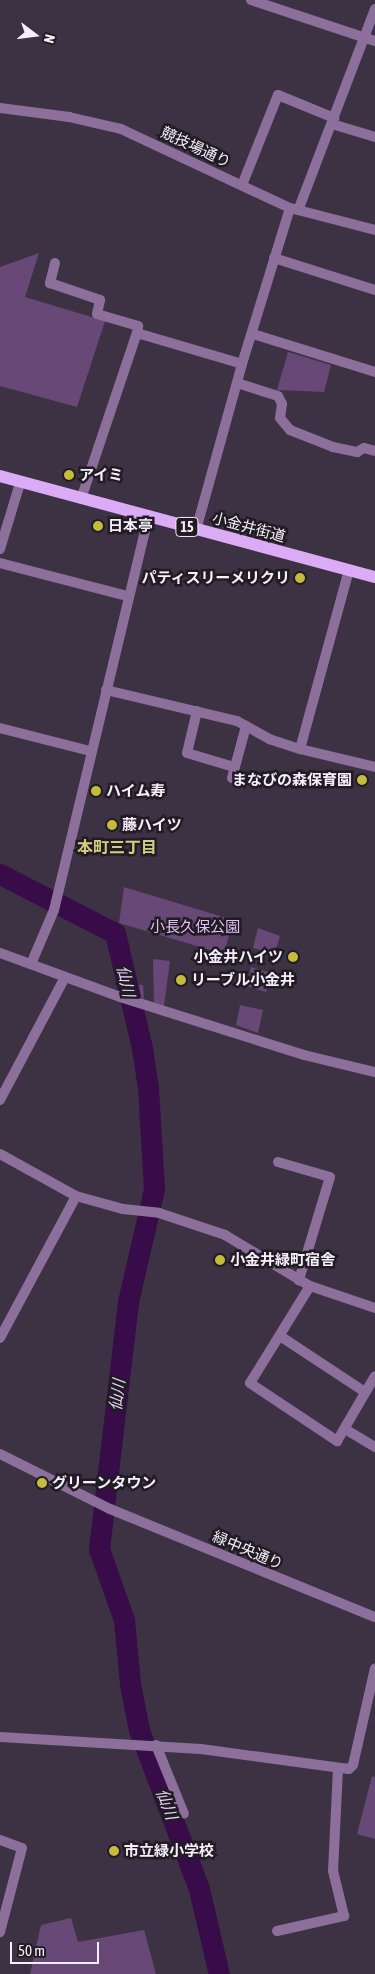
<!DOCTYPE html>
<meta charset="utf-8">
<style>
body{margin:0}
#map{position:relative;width:375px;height:1974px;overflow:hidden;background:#3d3243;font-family:"Asap Condensed","Noto Sans JP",sans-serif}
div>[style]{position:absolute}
.green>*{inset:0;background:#674876}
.river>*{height:21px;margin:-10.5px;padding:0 10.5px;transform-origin:10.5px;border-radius:10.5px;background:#370c49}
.street>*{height:10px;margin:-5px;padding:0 5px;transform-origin:5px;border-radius:5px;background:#8d6f9c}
.primary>*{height:12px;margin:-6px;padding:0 6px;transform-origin:6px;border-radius:6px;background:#dcabf5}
.dots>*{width:14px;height:14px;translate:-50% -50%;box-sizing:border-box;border:2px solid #211c24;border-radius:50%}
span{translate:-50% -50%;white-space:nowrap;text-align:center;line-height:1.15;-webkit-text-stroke:5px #211c24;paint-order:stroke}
.shield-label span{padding:1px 4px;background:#211c24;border:1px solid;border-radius:4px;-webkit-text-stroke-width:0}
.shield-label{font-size:14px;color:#f6effb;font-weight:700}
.street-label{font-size:15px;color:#f6effb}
.poi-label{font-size:15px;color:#f6effb;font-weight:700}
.left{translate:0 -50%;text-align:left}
.right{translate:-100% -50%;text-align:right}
.park-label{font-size:15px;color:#e3bff6}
.neighbourhood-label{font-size:16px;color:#d4cd7e;font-weight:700}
.water-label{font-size:16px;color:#ebd3f8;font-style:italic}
.north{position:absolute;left:10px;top:10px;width:50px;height:50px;-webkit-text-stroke:4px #211c24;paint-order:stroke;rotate:105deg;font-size:14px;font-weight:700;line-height:20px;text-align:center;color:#f6effb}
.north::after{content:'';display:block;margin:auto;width:18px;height:22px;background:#f6effb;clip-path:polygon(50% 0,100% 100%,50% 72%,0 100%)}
.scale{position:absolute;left:10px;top:1942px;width:89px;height:22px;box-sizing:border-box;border:2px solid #f6effb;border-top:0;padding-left:6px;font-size:15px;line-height:18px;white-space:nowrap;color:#f6effb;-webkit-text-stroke:4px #211c24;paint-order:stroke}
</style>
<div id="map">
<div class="green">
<div style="clip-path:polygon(39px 253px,25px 297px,105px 321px,77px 407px,0 386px,0 267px)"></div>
<div style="clip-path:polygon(288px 352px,331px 365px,324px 392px,277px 390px)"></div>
<div style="clip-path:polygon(124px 887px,233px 920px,224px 954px,119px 923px)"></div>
<div style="clip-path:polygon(258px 928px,280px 936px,275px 953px,253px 948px)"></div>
<div style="clip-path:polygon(153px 959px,170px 961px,164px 1006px,154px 1003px)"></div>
<div style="clip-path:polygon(251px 967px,271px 973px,266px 992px,246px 986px)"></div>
<div style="clip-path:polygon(131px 984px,143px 985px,144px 999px,132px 996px)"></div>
<div style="clip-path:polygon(240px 1005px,263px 1010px,258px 1033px,236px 1025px)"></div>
<div style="clip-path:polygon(372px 1776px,375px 1777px,375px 1839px,357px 1834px)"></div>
<div style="clip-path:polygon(71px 1918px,78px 1942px,144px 1930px,156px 1974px,30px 1974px,41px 1925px)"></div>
</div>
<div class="river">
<div style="left:0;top:874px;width:129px;rotate:27.2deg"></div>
<div style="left:115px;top:933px;width:118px;rotate:76.8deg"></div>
<div style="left:142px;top:1048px;width:40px;rotate:81.5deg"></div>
<div style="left:148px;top:1088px;width:101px;rotate:86.6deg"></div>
<div style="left:154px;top:1189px;width:116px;rotate:103deg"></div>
<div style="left:128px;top:1302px;width:249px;rotate:96.7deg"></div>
<div style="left:99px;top:1549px;width:75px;rotate:70.6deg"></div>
<div style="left:124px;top:1620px;width:64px;rotate:84.6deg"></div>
<div style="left:130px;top:1684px;width:47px;rotate:78.9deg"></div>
<div style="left:139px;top:1730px;width:170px;rotate:69.3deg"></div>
<div style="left:199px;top:1889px;width:87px;rotate:76.8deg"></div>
</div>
<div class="street">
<div style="left:251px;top:0;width:131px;rotate:18.3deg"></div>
<div style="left:0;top:108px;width:70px;rotate:7.4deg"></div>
<div style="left:69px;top:117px;width:53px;rotate:13deg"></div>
<div style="left:121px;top:129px;width:187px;rotate:25.1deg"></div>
<div style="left:290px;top:208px;width:88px;rotate:14.5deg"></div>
<div style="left:332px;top:124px;width:45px;rotate:16.8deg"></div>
<div style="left:242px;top:185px;width:97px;rotate:-68.2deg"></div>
<div style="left:278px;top:95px;width:61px;rotate:22.3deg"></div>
<div style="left:299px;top:208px;width:213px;rotate:-69.1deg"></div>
<div style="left:274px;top:258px;width:106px;rotate:17.6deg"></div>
<div style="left:55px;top:263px;width:21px;rotate:104deg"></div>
<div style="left:50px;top:283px;width:53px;rotate:18.8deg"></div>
<div style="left:100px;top:300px;width:14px;rotate:102deg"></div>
<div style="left:97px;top:314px;width:43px;rotate:16.3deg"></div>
<div style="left:138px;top:326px;width:7px;rotate:98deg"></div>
<div style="left:253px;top:334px;width:128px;rotate:17.3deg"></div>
<div style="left:237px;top:383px;width:43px;rotate:17.6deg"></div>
<div style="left:278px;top:396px;width:9px;rotate:63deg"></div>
<div style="left:282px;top:404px;width:14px;rotate:98deg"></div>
<div style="left:280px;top:418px;width:16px;rotate:50deg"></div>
<div style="left:290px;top:430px;width:46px;rotate:21.6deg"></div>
<div style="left:333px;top:447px;width:25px;rotate:12deg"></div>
<div style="left:357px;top:452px;width:8px;rotate:-30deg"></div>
<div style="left:364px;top:448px;width:11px;rotate:15deg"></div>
<div style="left:81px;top:499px;width:175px;rotate:-71.4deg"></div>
<div style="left:137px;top:333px;width:109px;rotate:16.4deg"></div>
<div style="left:196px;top:530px;width:172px;rotate:-74.5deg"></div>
<div style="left:242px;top:364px;width:163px;rotate:-72.9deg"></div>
<div style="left:0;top:549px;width:69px;rotate:-73.1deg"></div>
<div style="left:0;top:563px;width:132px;rotate:14.5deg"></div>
<div style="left:106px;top:690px;width:135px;rotate:13.3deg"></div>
<div style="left:237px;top:721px;width:37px;rotate:29deg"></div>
<div style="left:269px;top:739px;width:33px;rotate:18deg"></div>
<div style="left:300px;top:749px;width:77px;rotate:13.5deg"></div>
<div style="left:197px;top:711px;width:43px;rotate:103.4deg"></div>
<div style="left:187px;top:753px;width:49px;rotate:16.6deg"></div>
<div style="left:0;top:728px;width:93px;rotate:14.3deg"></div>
<div style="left:300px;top:749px;width:186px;rotate:-74.7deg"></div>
<div style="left:232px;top:778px;width:54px;rotate:-74.9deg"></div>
<div style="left:0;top:953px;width:128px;rotate:20.1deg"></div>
<div style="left:120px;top:997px;width:193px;rotate:17.5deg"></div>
<div style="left:304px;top:1055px;width:73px;rotate:13.5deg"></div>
<div style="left:31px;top:964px;width:59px;rotate:-66.9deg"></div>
<div style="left:54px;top:910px;width:404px;rotate:-76.5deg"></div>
<div style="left:0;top:1100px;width:139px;rotate:-62.1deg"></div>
<div style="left:0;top:1154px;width:87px;rotate:28.9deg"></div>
<div style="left:76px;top:1196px;width:49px;rotate:15.5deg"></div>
<div style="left:123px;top:1209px;width:36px;rotate:6deg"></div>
<div style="left:159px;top:1213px;width:70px;rotate:18.4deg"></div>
<div style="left:225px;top:1235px;width:99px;rotate:31deg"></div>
<div style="left:310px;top:1286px;width:69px;rotate:18.7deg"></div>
<div style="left:278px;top:1162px;width:54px;rotate:16.1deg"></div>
<div style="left:330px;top:1177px;width:108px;rotate:106.8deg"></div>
<div style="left:310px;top:1286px;width:114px;rotate:121.7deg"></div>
<div style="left:250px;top:1383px;width:105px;rotate:33.7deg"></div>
<div style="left:337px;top:1441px;width:75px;rotate:-59.7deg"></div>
<div style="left:280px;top:1336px;width:102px;rotate:33.4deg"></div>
<div style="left:0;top:1338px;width:161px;rotate:-61.8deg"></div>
<div style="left:345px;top:1429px;width:35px;rotate:31deg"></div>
<div style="left:0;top:1454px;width:123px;rotate:26.6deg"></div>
<div style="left:110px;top:1509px;width:286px;rotate:22.2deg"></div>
<div style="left:0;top:1737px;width:201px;rotate:3.4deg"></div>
<div style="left:201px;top:1749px;width:149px;rotate:7.7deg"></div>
<div style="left:349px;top:1769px;width:6px;rotate:-45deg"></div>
<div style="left:353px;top:1765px;width:99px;rotate:-77.2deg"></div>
<div style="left:156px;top:1745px;width:74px;rotate:67.9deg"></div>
<div style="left:0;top:1840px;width:23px;rotate:20deg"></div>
<div style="left:22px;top:1848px;width:87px;rotate:104.7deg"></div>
<div style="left:277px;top:1931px;width:69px;rotate:-12.6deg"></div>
<div style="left:344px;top:1916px;width:46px;rotate:-103.7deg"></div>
<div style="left:333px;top:1871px;width:103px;rotate:-87.2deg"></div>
</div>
<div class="primary">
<div style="left:0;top:476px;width:388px;rotate:15.1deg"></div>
</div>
<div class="dots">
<div style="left:69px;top:475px;background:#c7bb3b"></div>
<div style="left:98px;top:526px;background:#c7bb3b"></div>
<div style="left:300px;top:578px;background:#c7bb3b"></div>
<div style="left:362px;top:780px;background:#c7bb3b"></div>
<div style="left:96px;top:791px;background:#c7bb3b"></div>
<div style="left:112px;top:825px;background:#c7bb3b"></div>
<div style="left:293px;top:957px;background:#c7bb3b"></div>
<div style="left:181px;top:980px;background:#c7bb3b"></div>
<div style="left:220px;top:1260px;background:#c7bb3b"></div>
<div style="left:42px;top:1483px;background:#c7bb3b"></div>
<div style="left:114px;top:1851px;background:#c7bb3b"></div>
</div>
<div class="shield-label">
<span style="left:187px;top:527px">15</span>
</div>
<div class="street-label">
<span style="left:196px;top:147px;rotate:25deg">競技場通り</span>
<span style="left:249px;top:527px;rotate:15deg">小金井街道</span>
<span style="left:248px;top:1550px;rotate:23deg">緑中央通り</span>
</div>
<div class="poi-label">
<span class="left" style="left:79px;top:475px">アイミ</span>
<span class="left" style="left:108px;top:526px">日本亭</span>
<span class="right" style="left:290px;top:578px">パティスリーメリクリ</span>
<span class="right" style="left:352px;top:780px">まなびの森保育園</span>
<span class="left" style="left:106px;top:791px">ハイム寿</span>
<span class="left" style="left:122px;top:825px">藤ハイツ</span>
<span class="right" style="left:283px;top:957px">小金井ハイツ</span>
<span class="left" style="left:191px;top:980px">リーブル小金井</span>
<span class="left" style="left:230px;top:1260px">小金井緑町宿舎</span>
<span class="left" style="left:52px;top:1483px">グリーンタウン</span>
<span class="left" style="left:124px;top:1851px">市立緑小学校</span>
</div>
<div class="park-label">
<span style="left:195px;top:927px">小長久保公園</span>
</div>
<div class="neighbourhood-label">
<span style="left:117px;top:847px">本町三丁目</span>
</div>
<div class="water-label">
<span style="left:126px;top:981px;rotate:77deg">仙川</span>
<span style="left:117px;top:1395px;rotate:-83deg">仙川</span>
<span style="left:167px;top:1804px;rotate:69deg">仙川</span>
</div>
<div class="north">N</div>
<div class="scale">50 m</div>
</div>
